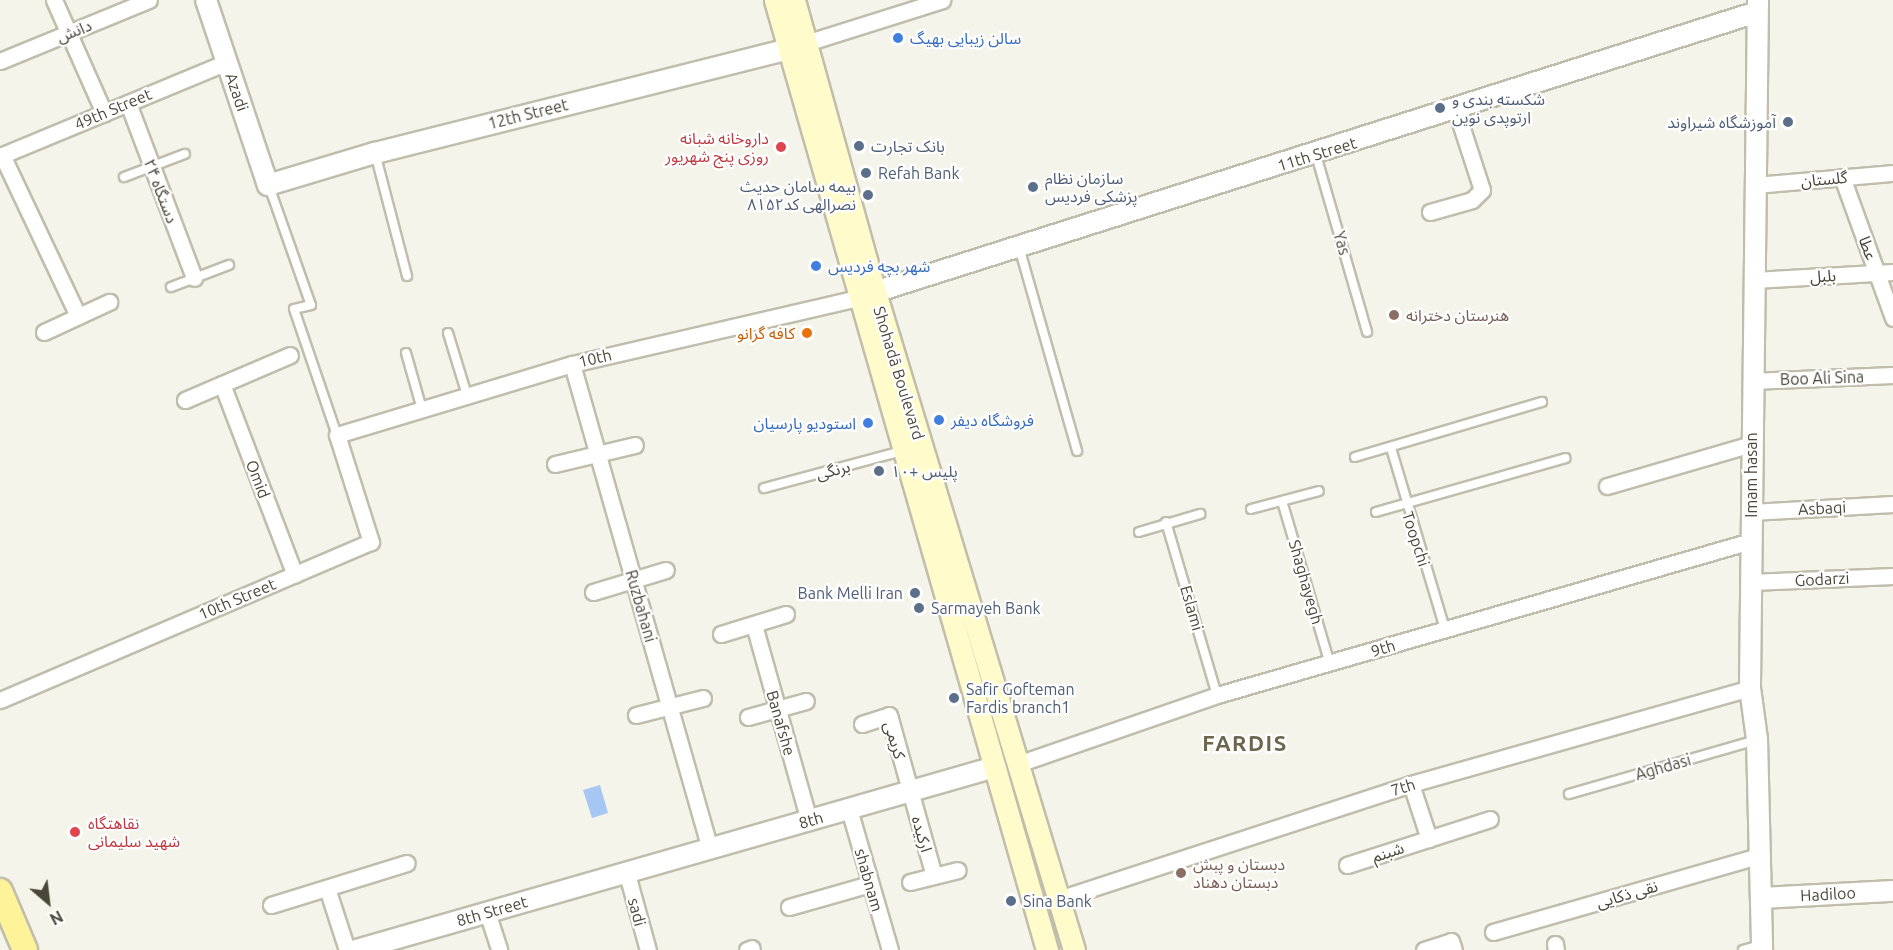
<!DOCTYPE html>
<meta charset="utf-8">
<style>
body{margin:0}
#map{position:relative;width:1893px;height:950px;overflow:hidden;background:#f5f4ea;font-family:Ubuntu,"Noto Sans Arabic",sans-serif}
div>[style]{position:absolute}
.water>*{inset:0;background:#a6c7f2}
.roads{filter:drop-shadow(2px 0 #c1bdac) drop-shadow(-2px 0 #c1bdac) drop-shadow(0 2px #c1bdac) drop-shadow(0 -2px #c1bdac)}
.service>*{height:8px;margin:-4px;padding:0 4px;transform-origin:4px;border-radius:4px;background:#fff}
.minor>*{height:15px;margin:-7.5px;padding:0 7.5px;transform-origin:7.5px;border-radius:7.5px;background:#fff}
.tertiary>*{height:20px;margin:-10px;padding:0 10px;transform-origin:10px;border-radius:10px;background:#fff}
.secondary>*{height:21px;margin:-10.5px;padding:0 10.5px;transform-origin:10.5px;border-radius:10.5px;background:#fffbca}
.primary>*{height:24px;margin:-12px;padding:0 12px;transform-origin:12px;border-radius:12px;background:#fff399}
.dots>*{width:16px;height:16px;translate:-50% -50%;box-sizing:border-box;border:3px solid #fff;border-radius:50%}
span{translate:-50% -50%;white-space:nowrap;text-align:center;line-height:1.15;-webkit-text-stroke:4.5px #fff;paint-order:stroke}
.street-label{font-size:16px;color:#4a4638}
.shop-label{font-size:16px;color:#366cbe}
.left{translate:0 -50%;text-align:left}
.right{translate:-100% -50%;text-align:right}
.service-label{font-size:16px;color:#4e5e75}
.health-label{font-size:16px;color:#be3a42}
.education-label{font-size:16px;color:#785e54}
.food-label{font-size:16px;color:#c56008}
.district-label{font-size:22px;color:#6d664f;font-weight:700;letter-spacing:1.5px}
.north{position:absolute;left:18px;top:872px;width:60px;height:60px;-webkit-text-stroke:4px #fff;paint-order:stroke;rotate:152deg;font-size:16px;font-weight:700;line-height:24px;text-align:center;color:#4a4638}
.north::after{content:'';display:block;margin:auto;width:21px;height:27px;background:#4a4638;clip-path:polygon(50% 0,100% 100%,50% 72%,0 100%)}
</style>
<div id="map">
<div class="water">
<div style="clip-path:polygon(600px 785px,608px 813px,592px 818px,583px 790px)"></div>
</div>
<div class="roads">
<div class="service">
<div style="left:375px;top:153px;width:127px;rotate:75.4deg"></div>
<div style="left:1316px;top:155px;width:184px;rotate:73.9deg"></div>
<div style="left:124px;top:177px;width:65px;rotate:-20.7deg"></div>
<div style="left:269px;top:186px;width:126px;rotate:70.6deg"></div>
<div style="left:311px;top:305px;width:17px;rotate:167deg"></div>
<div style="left:294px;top:309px;width:133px;rotate:71.2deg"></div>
<div style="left:1019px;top:247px;width:212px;rotate:74.1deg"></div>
<div style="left:171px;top:287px;width:62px;rotate:-20.8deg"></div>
<div style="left:448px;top:333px;width:65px;rotate:73deg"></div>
<div style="left:406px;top:353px;width:58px;rotate:74.1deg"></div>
<div style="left:1391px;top:448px;width:189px;rotate:73.4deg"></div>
<div style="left:1355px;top:457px;width:195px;rotate:-16.4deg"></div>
<div style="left:764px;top:488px;width:143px;rotate:-15deg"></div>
<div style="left:1282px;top:501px;width:170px;rotate:73.6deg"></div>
<div style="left:1251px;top:509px;width:70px;rotate:-14.8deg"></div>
<div style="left:1376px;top:512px;width:197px;rotate:-15.9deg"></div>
<div style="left:1166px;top:522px;width:180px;rotate:73.6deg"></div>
<div style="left:1139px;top:532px;width:64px;rotate:-16.4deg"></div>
<div style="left:1569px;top:794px;width:195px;rotate:-16.1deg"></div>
<div style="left:1743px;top:950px;width:19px;rotate:-16deg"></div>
</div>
<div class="minor">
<div style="left:54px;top:0;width:124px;rotate:66.1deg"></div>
<div style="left:806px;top:43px;width:143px;rotate:-17.5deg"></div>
<div style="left:0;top:61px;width:161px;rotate:-22.3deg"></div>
<div style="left:128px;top:103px;width:187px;rotate:69.3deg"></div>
<div style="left:2px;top:155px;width:178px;rotate:64.7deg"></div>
<div style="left:0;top:156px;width:246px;rotate:-22.5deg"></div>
<div style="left:1842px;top:177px;width:150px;rotate:70.1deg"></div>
<div style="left:1755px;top:185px;width:139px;rotate:-5deg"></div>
<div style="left:1430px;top:212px;width:44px;rotate:-15.9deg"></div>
<div style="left:1472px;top:200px;width:14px;rotate:-45deg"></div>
<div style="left:1482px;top:190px;width:84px;rotate:-108deg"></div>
<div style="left:1754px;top:280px;width:139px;rotate:-3.3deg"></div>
<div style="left:44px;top:332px;width:72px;rotate:-24.8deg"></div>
<div style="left:572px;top:364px;width:504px;rotate:74.12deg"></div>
<div style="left:1751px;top:381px;width:142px;rotate:-2.4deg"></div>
<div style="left:222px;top:384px;width:204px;rotate:69.1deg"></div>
<div style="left:185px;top:400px;width:114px;rotate:-23.2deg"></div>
<div style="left:555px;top:464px;width:82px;rotate:-13.4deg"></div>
<div style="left:1607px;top:486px;width:151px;rotate:-16.2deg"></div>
<div style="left:1751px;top:512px;width:142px;rotate:-3.2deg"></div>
<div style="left:1751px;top:582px;width:142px;rotate:-2.4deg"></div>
<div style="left:593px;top:592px;width:76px;rotate:-16.8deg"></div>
<div style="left:754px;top:625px;width:204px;rotate:74.3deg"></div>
<div style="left:721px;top:634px;width:68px;rotate:-17.1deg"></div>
<div style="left:0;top:700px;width:403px;rotate:-23.1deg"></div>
<div style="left:371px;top:542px;width:112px;rotate:-107.6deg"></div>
<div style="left:337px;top:435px;width:245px;rotate:-16.8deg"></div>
<div style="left:572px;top:364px;width:294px;rotate:-13deg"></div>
<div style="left:636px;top:715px;width:69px;rotate:-14.2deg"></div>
<div style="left:748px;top:717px;width:60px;rotate:-15.4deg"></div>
<div style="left:862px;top:724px;width:28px;rotate:-18deg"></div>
<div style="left:889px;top:715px;width:167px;rotate:74.4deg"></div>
<div style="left:1018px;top:764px;width:211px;rotate:-19.1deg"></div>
<div style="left:1217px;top:695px;width:556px;rotate:-16.09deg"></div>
<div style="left:1411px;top:784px;width:58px;rotate:71.9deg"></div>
<div style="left:849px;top:809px;width:147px;rotate:73.8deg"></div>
<div style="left:1347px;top:865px;width:150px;rotate:-17.8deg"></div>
<div style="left:627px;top:874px;width:79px;rotate:74.6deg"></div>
<div style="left:910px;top:882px;width:49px;rotate:-14deg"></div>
<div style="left:327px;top:888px;width:65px;rotate:72.1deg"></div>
<div style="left:1059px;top:899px;width:370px;rotate:-18.1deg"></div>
<div style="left:1411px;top:784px;width:352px;rotate:-15.8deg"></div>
<div style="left:271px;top:905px;width:142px;rotate:-17.2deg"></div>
<div style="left:789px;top:907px;width:84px;rotate:-15.9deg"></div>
<div style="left:487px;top:912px;width:40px;rotate:72deg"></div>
<div style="left:1493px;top:932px;width:279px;rotate:-16deg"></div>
<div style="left:1555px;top:944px;width:6px;rotate:81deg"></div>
<div style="left:747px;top:950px;width:5px;rotate:-22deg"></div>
<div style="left:1424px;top:950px;width:28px;rotate:-18deg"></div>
<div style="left:1451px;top:941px;width:9px;rotate:72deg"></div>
</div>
<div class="tertiary">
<div style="left:206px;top:0;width:195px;rotate:71.5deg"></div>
<div style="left:268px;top:185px;width:112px;rotate:-16.7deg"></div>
<div style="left:375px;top:153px;width:426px;rotate:-14.1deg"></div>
<div style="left:1758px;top:0;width:688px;rotate:90.67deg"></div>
<div style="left:1750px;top:688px;width:51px;rotate:82.2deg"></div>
<div style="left:1757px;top:739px;width:211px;rotate:88.6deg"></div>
<div style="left:875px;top:292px;width:925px;rotate:-17.61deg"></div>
<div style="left:1762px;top:898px;width:131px;rotate:-3.1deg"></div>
<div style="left:356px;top:950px;width:665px;rotate:-15.98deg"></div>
</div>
<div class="secondary">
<div style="left:775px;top:0;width:988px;rotate:74.02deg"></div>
<div style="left:794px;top:0;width:303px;rotate:74.5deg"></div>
<div style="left:875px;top:292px;width:687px;rotate:73.17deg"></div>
</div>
<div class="primary">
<div style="left:0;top:891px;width:64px;rotate:67deg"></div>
</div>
</div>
<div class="dots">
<div style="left:898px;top:38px;background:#3f7fe0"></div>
<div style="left:1440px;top:108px;background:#5c6f8a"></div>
<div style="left:1788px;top:122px;background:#5c6f8a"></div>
<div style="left:859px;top:146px;background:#5c6f8a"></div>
<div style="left:781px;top:147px;background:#e0444e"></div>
<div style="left:866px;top:173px;background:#5c6f8a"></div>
<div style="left:1033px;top:187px;background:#5c6f8a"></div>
<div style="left:868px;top:195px;background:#5c6f8a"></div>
<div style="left:816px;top:266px;background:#3f7fe0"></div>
<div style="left:1394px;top:315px;background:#8d6e63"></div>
<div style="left:807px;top:333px;background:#e8710a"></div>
<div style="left:939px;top:420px;background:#3f7fe0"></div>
<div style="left:868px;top:423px;background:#3f7fe0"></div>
<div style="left:879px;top:471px;background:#5c6f8a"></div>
<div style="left:915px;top:593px;background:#5c6f8a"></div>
<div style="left:919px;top:608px;background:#5c6f8a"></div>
<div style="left:954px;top:698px;background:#5c6f8a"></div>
<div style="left:75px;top:832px;background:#e0444e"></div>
<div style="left:1181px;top:873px;background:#8d6e63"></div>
<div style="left:1011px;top:901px;background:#5c6f8a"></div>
</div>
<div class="street-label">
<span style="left:74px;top:31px;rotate:-22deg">دانش</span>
<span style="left:237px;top:92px;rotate:71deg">Azadi</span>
<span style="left:113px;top:109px;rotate:-23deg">49th Street</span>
<span style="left:528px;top:114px;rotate:-14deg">12th Street</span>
<span style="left:1317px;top:154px;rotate:-17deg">11th Street</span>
<span style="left:1824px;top:179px;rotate:-5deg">گلستان</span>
<span style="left:161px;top:191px;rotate:69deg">۲۴ دستگاه</span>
<span style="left:1342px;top:243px;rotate:74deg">Yas</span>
<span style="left:1868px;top:248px;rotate:70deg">عطا</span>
<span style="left:1823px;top:276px;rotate:-3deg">بلبل</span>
<span style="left:595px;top:358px;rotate:-13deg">10th</span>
<span style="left:899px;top:373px;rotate:73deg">Shohadā Boulevard</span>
<span style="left:1822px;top:378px;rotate:-2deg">Boo Ali Sina</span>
<span style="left:833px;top:470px;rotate:-14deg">برنگی</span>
<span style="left:1751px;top:475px;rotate:-90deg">Imam hasan</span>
<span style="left:258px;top:479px;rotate:69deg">Omid</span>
<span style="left:1822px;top:508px;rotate:-3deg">Asbaqi</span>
<span style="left:1416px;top:539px;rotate:72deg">Toopchi</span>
<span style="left:1822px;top:579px;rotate:-3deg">Godarzi</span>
<span style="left:1306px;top:582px;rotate:74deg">Shaghayegh</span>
<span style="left:237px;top:599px;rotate:-23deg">10th Street</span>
<span style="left:641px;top:606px;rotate:74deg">Ruzbahani</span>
<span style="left:1192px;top:608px;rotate:74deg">Eslami</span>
<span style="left:1383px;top:648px;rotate:-17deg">9th</span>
<span style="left:781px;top:723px;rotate:74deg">Banafshe</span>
<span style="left:895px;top:740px;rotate:73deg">کریمی</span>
<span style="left:1663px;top:767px;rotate:-16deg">Aghdasi</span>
<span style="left:1403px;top:787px;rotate:-17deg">7th</span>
<span style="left:811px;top:820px;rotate:-16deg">8th</span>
<span style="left:922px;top:834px;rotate:74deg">ارکیده</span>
<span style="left:1388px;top:852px;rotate:-18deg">شبنم</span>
<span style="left:869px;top:880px;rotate:74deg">shabnam</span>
<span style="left:1627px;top:894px;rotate:-16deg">نقی ذکایی</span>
<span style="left:1828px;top:894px;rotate:-3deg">Hadiloo</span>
<span style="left:492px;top:911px;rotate:-16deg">8th Street</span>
<span style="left:637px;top:912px;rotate:75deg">sadi</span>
</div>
<div class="shop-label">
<span class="left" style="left:910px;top:38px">سالن زیبایی بهیگ</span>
<span class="left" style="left:828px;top:266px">شهر بچه فردیس</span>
<span class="left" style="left:951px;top:420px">فروشگاه دیفر</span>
<span class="right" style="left:856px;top:423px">استودیو پارسیان</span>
</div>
<div class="service-label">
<span class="left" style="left:1452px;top:108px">شکسته بندی و<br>ارتوپدی نوین</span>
<span class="right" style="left:1776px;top:122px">آموزشگاه شیراوند</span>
<span class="left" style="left:871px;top:146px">بانک تجارت</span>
<span class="left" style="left:878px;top:173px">Refah Bank</span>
<span class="left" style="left:1045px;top:187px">سازمان نظام<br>پزشکی فردیس</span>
<span class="right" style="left:856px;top:195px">بیمه سامان حدیث<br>نصرالهی کد۸۱۵۲</span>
<span class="left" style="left:891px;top:471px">پلیس +۱۰</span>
<span class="right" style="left:903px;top:593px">Bank Melli Iran</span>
<span class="left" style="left:931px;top:608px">Sarmayeh Bank</span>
<span class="left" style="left:966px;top:698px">Safir Gofteman<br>Fardis branch1</span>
<span class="left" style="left:1023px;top:901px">Sina Bank</span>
</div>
<div class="health-label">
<span class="right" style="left:769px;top:147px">داروخانه شبانه<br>روزی پنج شهریور</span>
<span class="left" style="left:88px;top:832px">نقاهتگاه<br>شهید سلیمانی</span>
</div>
<div class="education-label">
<span class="left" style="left:1406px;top:315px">هنرستان دخترانه</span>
<span class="left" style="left:1193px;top:873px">دبستان و پبش<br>دبستان دهناد</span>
</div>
<div class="food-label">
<span class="right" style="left:795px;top:333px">کافه گرانو</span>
</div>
<div class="district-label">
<span style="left:1245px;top:743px">FARDIS</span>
</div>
<div class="north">N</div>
</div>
